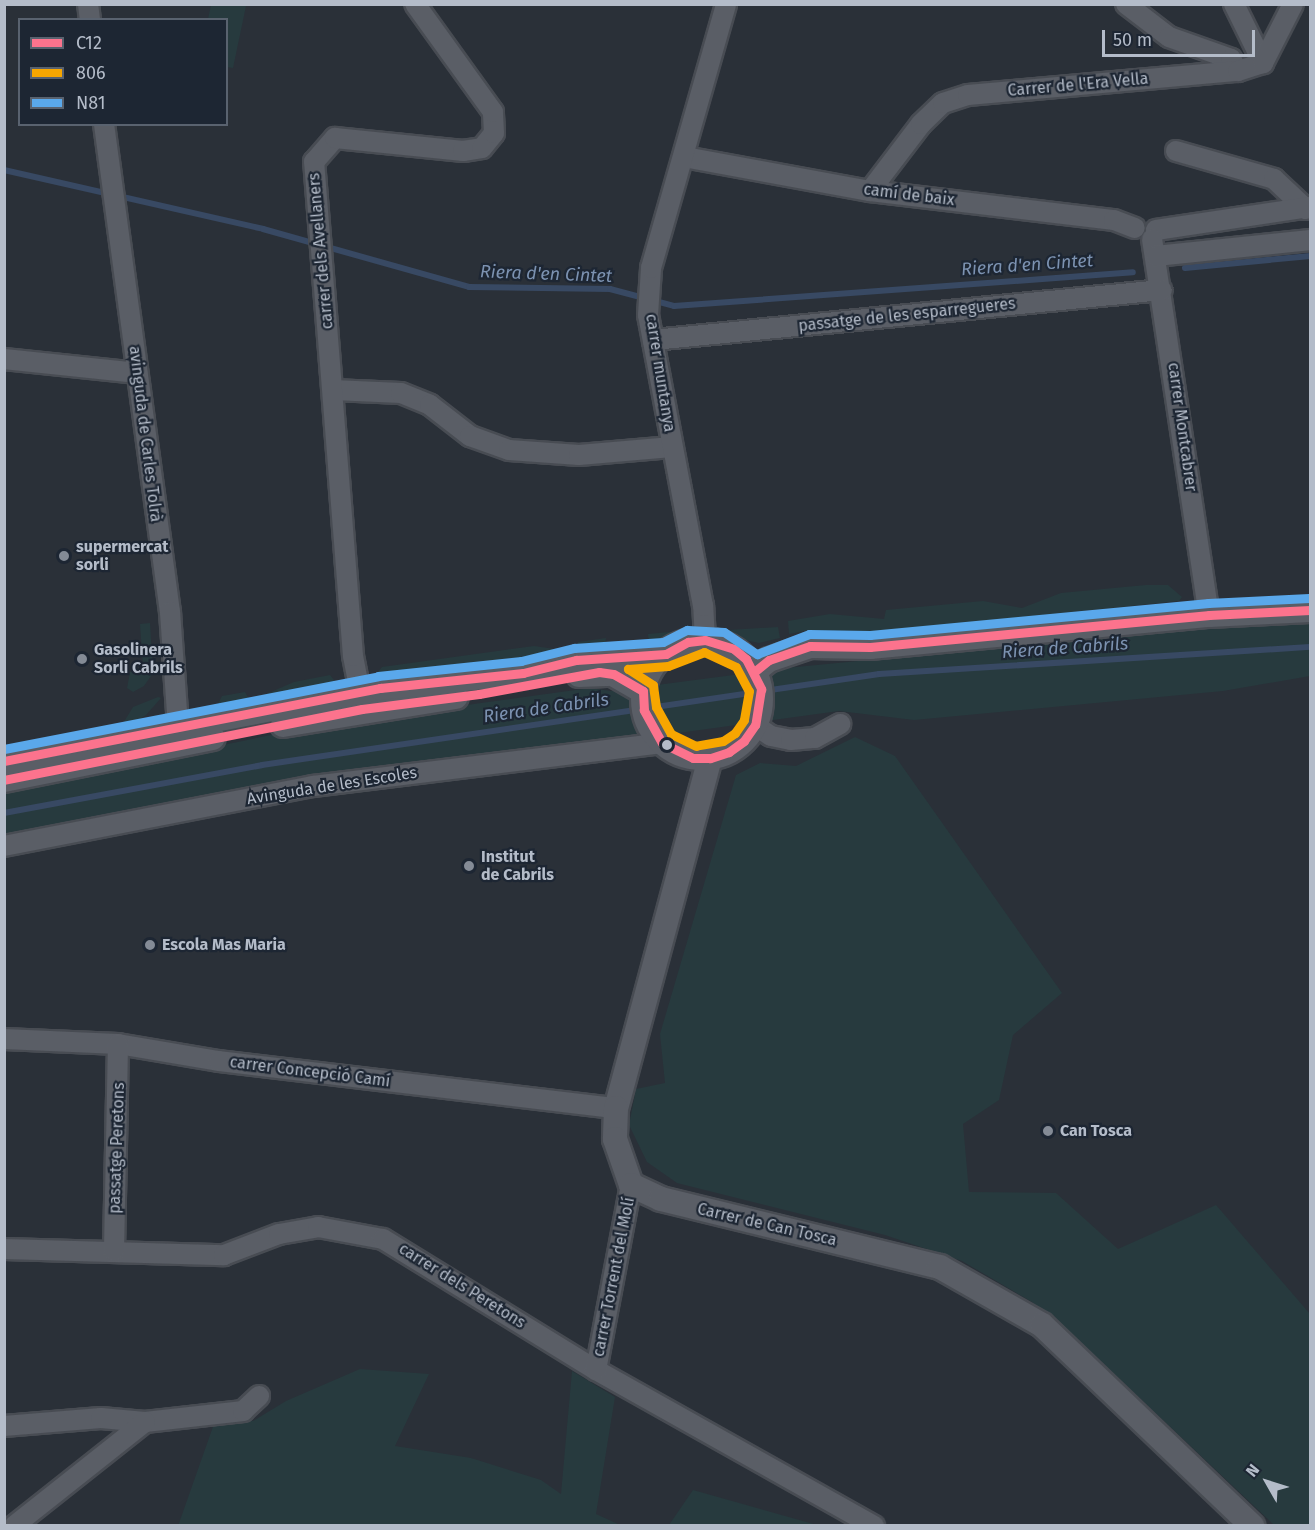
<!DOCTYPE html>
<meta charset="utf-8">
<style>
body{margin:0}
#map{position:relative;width:1315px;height:1530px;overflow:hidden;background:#2a3038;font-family:"Fira Sans",sans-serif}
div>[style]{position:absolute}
.green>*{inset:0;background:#273a3e}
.stream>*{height:6px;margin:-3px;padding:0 3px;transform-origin:3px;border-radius:3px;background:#384963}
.roads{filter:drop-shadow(2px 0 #484c53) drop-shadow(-2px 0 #484c53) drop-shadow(0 2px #484c53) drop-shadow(0 -2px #484c53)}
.minor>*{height:20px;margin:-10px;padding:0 10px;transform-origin:10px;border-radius:10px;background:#5a5e66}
.tertiary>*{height:24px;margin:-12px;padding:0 12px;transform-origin:12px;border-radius:12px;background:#5a5e66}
.tertiary>.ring{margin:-12px;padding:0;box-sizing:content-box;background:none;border:24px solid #5a5e66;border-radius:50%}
.bus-1>*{height:9px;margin:-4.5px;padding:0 4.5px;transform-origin:4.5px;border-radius:4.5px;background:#fc738d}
.bus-2>*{height:9px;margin:-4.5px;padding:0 4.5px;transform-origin:4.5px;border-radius:4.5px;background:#f7a600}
.bus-3>*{height:9px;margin:-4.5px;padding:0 4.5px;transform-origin:4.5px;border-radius:4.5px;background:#5aa8eb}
.dots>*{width:16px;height:16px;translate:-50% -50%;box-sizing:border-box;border:3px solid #1d2633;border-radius:50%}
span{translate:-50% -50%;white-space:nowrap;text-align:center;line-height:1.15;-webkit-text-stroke:4.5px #1d2633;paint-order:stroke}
.street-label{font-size:16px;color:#b4bcc9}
.poi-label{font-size:16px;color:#b4bcc9;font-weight:700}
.left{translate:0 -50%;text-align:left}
.water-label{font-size:18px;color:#7c92b1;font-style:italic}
.frame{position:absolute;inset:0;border:6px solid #b4bcc9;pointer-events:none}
.legend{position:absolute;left:18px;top:18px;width:210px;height:108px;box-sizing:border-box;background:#1d2633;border:2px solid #59626f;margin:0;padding:8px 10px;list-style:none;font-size:18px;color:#b4bcc9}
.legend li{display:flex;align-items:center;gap:12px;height:30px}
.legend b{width:30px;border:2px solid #59626f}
.north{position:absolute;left:1237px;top:1452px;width:60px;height:60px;-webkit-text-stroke:4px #1d2633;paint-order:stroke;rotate:309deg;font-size:16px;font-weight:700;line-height:24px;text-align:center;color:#b4bcc9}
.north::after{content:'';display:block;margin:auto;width:21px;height:27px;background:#b4bcc9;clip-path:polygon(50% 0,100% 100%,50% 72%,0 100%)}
.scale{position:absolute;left:1102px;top:30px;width:153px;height:27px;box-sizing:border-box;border:3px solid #b4bcc9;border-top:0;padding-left:8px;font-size:18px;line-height:21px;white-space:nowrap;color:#b4bcc9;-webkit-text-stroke:4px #1d2633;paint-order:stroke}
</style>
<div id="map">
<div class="green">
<div style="clip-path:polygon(211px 5px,246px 6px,233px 68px,227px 67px,226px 20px,208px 19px)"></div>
<div style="clip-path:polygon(1146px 585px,1168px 585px,1182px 597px,1179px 601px,848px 635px,810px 630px,789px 634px,788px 621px,830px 614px,884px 619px,886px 610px,983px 601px,1022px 608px,1061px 593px)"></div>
<div style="clip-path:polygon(1310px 621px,1310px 676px,1223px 691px,914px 720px,839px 711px,311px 783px,5px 835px,5px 790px,315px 726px,590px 688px,611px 691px,786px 668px,1219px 626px)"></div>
<div style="clip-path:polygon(150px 623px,153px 673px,144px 686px,133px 692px,127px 688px,130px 672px,143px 666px,140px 624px)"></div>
<div style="clip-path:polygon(778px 627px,780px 638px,759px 643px,735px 638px,728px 630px)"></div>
<div style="clip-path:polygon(680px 631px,676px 635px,649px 645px,648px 634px)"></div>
<div style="clip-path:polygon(606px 638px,604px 650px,378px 682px,376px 674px,382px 667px,534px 646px,576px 652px,578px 642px)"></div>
<div style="clip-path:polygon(330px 675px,338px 685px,219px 712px,217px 706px,222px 696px,245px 692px,250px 701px,294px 682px)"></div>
<div style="clip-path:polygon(158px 697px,161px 698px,146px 715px,123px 731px,5px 756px,5px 746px,122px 725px,133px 707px)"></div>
<div style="clip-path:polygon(855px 737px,895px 756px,1062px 993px,1013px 1035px,999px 1100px,963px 1124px,969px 1192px,1056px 1193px,1118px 1249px,1216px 1205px,1310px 1314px,1310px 1525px,1274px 1525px,1076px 1338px,1032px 1302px,962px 1261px,885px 1235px,677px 1183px,647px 1162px,629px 1125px,636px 1089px,665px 1083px,660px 1034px,736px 775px,760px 763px,796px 766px)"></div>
<div style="clip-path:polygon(360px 1369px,429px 1374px,395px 1446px,471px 1458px,541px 1480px,561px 1494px,572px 1371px,615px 1397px,596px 1514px,620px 1525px,178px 1526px,215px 1421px,253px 1421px,286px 1401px)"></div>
<div style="clip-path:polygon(693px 1490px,817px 1525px,669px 1525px)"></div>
</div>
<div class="stream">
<div style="left:4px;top:170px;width:266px;rotate:12.8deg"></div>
<div style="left:263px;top:229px;width:214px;rotate:15.7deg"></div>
<div style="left:469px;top:287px;width:141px;rotate:0.8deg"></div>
<div style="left:610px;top:289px;width:66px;rotate:14.9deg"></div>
<div style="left:674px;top:306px;width:460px;rotate:-4.2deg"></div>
<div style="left:1185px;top:268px;width:126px;rotate:-5.5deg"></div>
<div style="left:4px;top:813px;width:262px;rotate:-10.5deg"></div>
<div style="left:262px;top:765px;width:624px;rotate:-8.39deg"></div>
<div style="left:879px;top:674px;width:432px;rotate:-3.6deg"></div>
</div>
<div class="roads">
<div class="minor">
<div style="left:88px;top:4px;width:16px;rotate:83deg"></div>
<div style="left:1126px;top:4px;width:54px;rotate:37.5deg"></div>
<div style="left:1169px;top:37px;width:66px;rotate:19.5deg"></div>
<div style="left:1231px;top:59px;width:14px;rotate:60deg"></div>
<div style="left:1234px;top:4px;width:66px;rotate:63.8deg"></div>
<div style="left:104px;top:124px;width:492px;rotate:82.3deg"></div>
<div style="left:170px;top:612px;width:129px;rotate:86deg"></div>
<div style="left:1176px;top:151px;width:102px;rotate:15.9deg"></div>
<div style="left:1274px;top:179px;width:44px;rotate:43.2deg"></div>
<div style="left:684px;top:157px;width:189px;rotate:10.4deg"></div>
<div style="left:870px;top:191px;width:246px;rotate:6.8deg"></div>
<div style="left:1114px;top:220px;width:22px;rotate:21deg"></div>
<div style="left:870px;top:191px;width:84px;rotate:-52.7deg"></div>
<div style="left:921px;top:124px;width:30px;rotate:-44deg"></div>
<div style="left:943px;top:103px;width:26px;rotate:-18deg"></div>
<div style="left:968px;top:95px;width:271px;rotate:-5.1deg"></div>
<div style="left:1238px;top:71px;width:26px;rotate:-18deg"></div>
<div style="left:1263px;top:63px;width:66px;rotate:-63deg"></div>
<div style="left:1156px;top:230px;width:156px;rotate:-8.5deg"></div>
<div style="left:1152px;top:239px;width:380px;rotate:81.4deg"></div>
<div style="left:1156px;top:256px;width:155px;rotate:-5.9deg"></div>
<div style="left:653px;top:340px;width:511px;rotate:-5.61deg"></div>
<div style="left:4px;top:359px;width:134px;rotate:6deg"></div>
<div style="left:333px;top:390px;width:68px;rotate:2.5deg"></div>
<div style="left:401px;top:393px;width:31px;rotate:22deg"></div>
<div style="left:430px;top:405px;width:51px;rotate:37.8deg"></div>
<div style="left:470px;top:436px;width:41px;rotate:19.7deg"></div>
<div style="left:509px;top:450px;width:70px;rotate:4.1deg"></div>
<div style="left:579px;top:455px;width:93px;rotate:-4.9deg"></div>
<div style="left:705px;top:640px;width:34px;rotate:-93deg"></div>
<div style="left:703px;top:606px;width:296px;rotate:-100.7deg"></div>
<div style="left:648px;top:315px;width:47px;rotate:-86.3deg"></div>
<div style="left:651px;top:268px;width:274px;rotate:-74.1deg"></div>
<div style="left:360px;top:692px;width:37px;rotate:-101deg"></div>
<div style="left:353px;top:656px;width:496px;rotate:-94.5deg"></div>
<div style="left:314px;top:162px;width:32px;rotate:-49deg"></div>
<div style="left:335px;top:138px;width:129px;rotate:5.8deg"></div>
<div style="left:463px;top:151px;width:19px;rotate:-9deg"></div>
<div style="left:482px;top:148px;width:19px;rotate:-51deg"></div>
<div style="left:494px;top:133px;width:21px;rotate:-93deg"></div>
<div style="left:493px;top:112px;width:133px;rotate:-125.8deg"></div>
<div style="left:755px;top:725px;width:19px;rotate:35deg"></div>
<div style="left:771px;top:736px;width:20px;rotate:11deg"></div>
<div style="left:791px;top:740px;width:24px;rotate:-5deg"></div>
<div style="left:815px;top:738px;width:29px;rotate:-29deg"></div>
<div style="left:4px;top:846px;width:315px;rotate:-11deg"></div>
<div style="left:313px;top:786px;width:352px;rotate:-7deg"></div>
<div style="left:4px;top:1039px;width:114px;rotate:2.5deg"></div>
<div style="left:118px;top:1044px;width:102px;rotate:9.6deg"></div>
<div style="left:219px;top:1061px;width:400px;rotate:6.8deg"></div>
<div style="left:4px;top:1249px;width:220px;rotate:1.6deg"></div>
<div style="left:224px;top:1255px;width:59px;rotate:-20.9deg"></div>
<div style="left:279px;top:1234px;width:40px;rotate:-10deg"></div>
<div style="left:318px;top:1227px;width:66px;rotate:10.5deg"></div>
<div style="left:383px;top:1239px;width:250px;rotate:31.6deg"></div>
<div style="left:596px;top:1370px;width:319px;rotate:29.3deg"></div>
<div style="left:114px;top:1251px;width:207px;rotate:-88.9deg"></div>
<div style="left:596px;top:1370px;width:188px;rotate:-79.3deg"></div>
<div style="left:145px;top:1422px;width:99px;rotate:-6.4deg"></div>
<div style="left:243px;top:1411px;width:22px;rotate:-43deg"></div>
<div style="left:4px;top:1426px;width:97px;rotate:-4.7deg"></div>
<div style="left:101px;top:1418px;width:44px;rotate:5.2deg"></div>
<div style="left:145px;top:1422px;width:167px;rotate:141.6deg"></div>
</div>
<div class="tertiary">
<div class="ring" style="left:643px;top:640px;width:94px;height:94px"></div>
<div style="left:754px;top:672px;width:19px;rotate:-39deg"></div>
<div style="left:769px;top:660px;width:43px;rotate:-18.9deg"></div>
<div style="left:810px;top:646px;width:60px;rotate:1deg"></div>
<div style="left:870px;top:647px;width:341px;rotate:-5.4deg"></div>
<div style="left:1209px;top:615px;width:101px;rotate:-2.8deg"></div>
<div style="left:579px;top:675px;width:34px;rotate:-2deg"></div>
<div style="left:613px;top:674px;width:34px;rotate:30deg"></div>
<div style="left:283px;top:725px;width:175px;rotate:-9.2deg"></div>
<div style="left:710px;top:758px;width:362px;rotate:105deg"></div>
<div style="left:616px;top:1108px;width:31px;rotate:92deg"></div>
<div style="left:615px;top:1139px;width:49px;rotate:70.8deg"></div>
<div style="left:631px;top:1185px;width:33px;rotate:25deg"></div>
<div style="left:661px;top:1199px;width:287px;rotate:13.7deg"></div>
<div style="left:940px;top:1267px;width:117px;rotate:29.6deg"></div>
<div style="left:1042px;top:1325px;width:291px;rotate:43.7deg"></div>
<div style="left:4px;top:761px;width:383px;rotate:-11deg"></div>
<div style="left:380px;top:688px;width:144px;rotate:-6deg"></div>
<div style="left:523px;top:673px;width:55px;rotate:-13.8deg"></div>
<div style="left:576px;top:660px;width:90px;rotate:-3.8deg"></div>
<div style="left:4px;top:780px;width:213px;rotate:-11.4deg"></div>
</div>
</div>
<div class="bus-1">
<div style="left:754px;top:672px;width:19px;rotate:-39deg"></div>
<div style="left:769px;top:660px;width:43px;rotate:-18.9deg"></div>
<div style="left:810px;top:646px;width:60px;rotate:1deg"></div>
<div style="left:870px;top:647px;width:341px;rotate:-5.4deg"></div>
<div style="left:1209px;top:615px;width:101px;rotate:-2.8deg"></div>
<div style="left:4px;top:761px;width:383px;rotate:-11deg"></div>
<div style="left:380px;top:688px;width:144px;rotate:-6deg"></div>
<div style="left:523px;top:673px;width:55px;rotate:-13.8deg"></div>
<div style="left:576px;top:660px;width:90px;rotate:-3.8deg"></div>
<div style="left:666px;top:654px;width:25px;rotate:-29deg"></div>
<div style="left:688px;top:642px;width:17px;rotate:-7deg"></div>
<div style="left:705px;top:640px;width:30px;rotate:17deg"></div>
<div style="left:734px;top:649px;width:16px;rotate:40deg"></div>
<div style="left:746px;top:659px;width:34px;rotate:63deg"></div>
<div style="left:761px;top:689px;width:36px;rotate:99deg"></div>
<div style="left:755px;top:725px;width:19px;rotate:125deg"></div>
<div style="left:744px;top:741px;width:19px;rotate:144deg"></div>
<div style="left:729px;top:752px;width:20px;rotate:162deg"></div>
<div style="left:710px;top:758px;width:17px;rotate:180deg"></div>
<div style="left:693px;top:758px;width:34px;rotate:-154deg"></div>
<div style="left:662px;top:743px;width:38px;rotate:-119deg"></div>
<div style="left:644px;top:710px;width:19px;rotate:-93deg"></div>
<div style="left:643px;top:691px;width:34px;rotate:-150deg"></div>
<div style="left:613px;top:674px;width:14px;rotate:-172deg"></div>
<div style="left:599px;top:672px;width:122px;rotate:169.6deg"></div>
<div style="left:479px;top:694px;width:118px;rotate:172.7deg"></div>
<div style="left:362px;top:709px;width:365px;rotate:168.8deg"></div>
</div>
<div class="bus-2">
<div style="left:704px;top:652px;width:35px;rotate:25deg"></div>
<div style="left:736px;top:667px;width:27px;rotate:62deg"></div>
<div style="left:749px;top:691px;width:29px;rotate:100deg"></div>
<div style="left:744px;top:720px;width:16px;rotate:125deg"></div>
<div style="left:735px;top:733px;width:14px;rotate:146deg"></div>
<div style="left:723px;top:741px;width:27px;rotate:170deg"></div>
<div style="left:696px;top:746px;width:28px;rotate:-154deg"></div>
<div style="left:671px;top:734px;width:31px;rotate:-119deg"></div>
<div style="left:656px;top:707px;width:22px;rotate:-98deg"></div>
<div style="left:653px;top:685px;width:30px;rotate:-147deg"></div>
<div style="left:628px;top:669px;width:40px;rotate:-4.3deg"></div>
<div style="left:668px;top:666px;width:39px;rotate:-21deg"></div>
</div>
<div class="bus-3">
<div style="left:4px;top:749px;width:381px;rotate:-11deg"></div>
<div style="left:378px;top:676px;width:144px;rotate:-6deg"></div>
<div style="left:521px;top:661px;width:55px;rotate:-13.8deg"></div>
<div style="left:574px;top:648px;width:89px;rotate:-3.9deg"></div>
<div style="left:663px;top:642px;width:27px;rotate:-27deg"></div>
<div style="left:687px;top:630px;width:37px;rotate:3deg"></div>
<div style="left:724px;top:632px;width:40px;rotate:34deg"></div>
<div style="left:757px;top:654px;width:56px;rotate:-21deg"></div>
<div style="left:809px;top:634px;width:61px;rotate:0.9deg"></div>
<div style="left:870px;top:635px;width:340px;rotate:-5.4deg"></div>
<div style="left:1208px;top:603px;width:101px;rotate:-2.8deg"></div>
</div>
<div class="dots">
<div style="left:64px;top:556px;background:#848b96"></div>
<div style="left:82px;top:659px;background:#848b96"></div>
<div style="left:667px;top:745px;background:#b4bcc9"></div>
<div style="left:469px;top:866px;background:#848b96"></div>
<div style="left:150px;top:945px;background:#848b96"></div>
<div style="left:1048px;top:1131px;background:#848b96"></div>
</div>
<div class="street-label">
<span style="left:1078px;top:85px;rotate:-5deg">Carrer de l'Era Vella</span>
<span style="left:909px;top:195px;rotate:7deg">camí de baix</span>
<span style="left:321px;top:251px;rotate:-95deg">carrer dels Avellaners</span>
<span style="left:907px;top:315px;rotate:-6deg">passatge de les esparregueres</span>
<span style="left:660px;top:373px;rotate:81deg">carrer muntanya</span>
<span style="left:1182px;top:427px;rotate:82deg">carrer Montcabrer</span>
<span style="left:145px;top:434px;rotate:83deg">avinguda de Carles Tolrà</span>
<span style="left:332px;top:786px;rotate:-9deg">Avinguda de les Escoles</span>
<span style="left:310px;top:1072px;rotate:7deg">carrer Concepció Camí</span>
<span style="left:117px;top:1148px;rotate:-88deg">passatge Peretons</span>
<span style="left:767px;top:1225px;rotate:13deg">Carrer de Can Tosca</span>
<span style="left:614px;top:1277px;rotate:-79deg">carrer Torrent del Molí</span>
<span style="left:462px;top:1286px;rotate:32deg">carrer dels Peretons</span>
</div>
<div class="poi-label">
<span class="left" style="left:76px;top:556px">supermercat<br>sorli</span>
<span class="left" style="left:94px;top:659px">Gasolinera<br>Sorli Cabrils</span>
<span class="left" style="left:481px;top:866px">Institut<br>de Cabrils</span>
<span class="left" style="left:162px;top:945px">Escola Mas Maria</span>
<span class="left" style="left:1060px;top:1131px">Can Tosca</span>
</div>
<div class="water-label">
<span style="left:1027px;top:265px;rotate:-4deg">Riera d'en Cintet</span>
<span style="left:546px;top:274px;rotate:2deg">Riera d'en Cintet</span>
<span style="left:1065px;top:648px;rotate:-4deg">Riera de Cabrils</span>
<span style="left:546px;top:708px;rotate:-8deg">Riera de Cabrils</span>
</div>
<div class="frame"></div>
<ul class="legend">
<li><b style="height:8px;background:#fc738d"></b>C12</li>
<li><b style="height:8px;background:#f7a600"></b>806</li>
<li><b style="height:8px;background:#5aa8eb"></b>N81</li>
</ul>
<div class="north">N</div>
<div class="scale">50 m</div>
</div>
